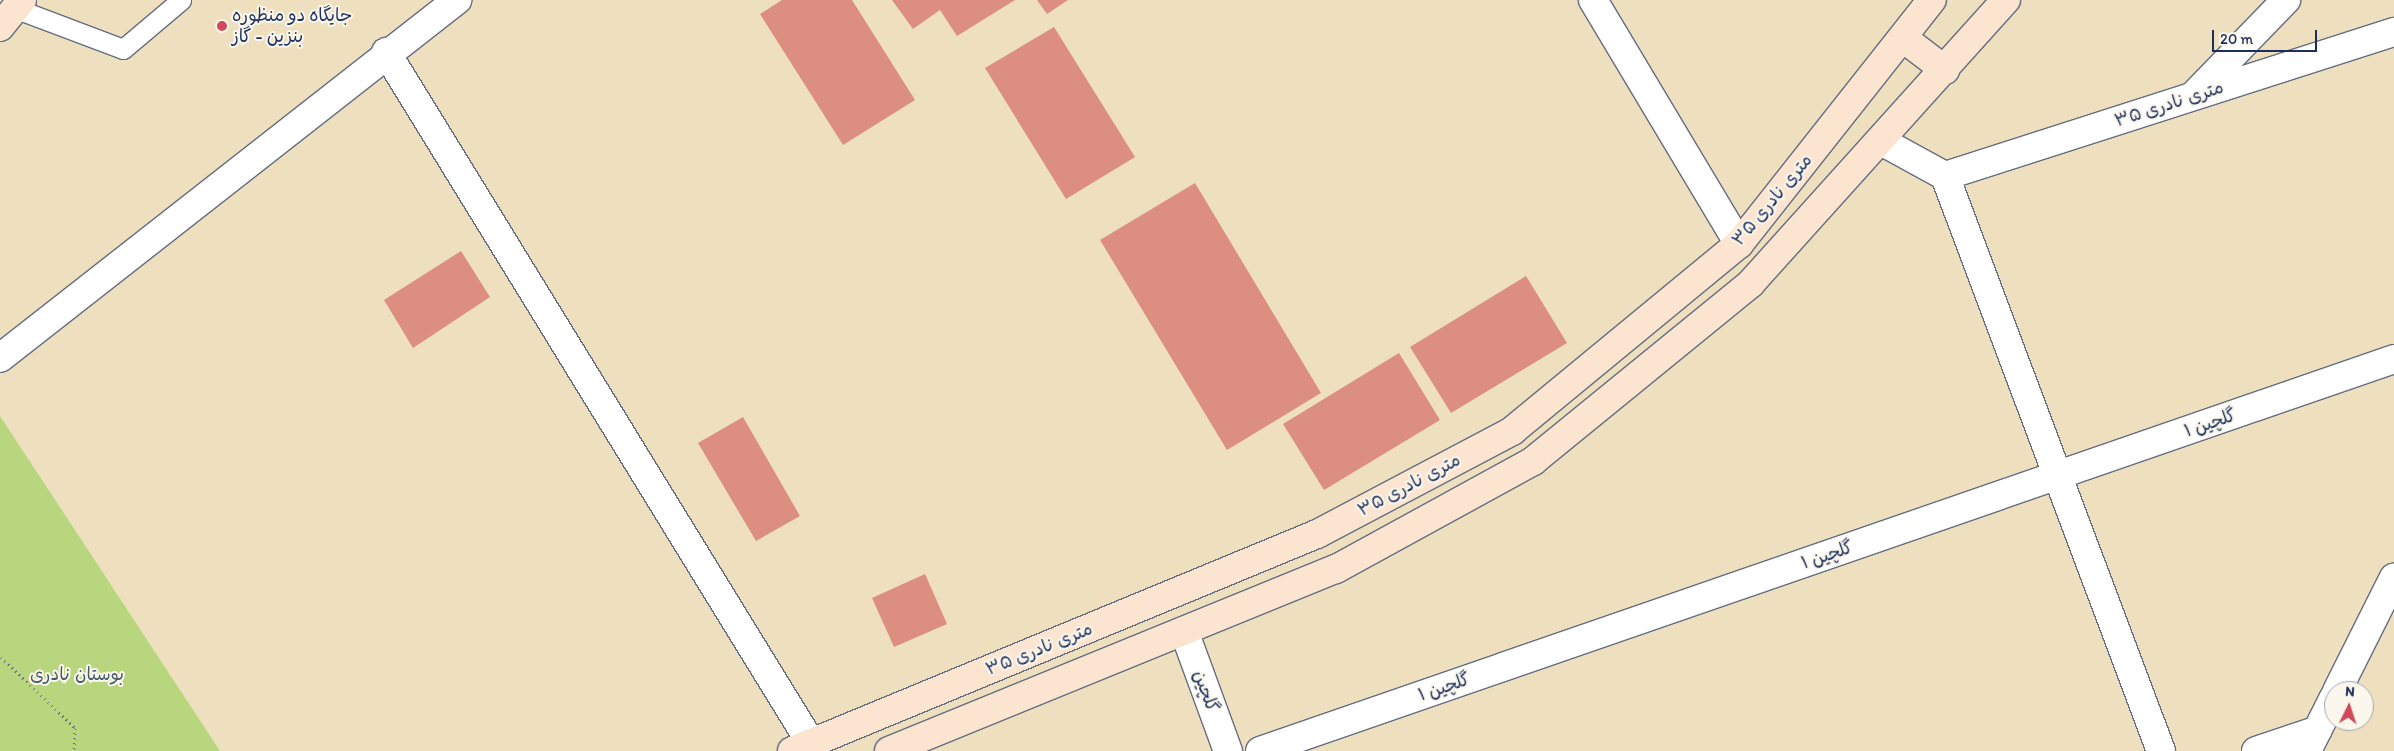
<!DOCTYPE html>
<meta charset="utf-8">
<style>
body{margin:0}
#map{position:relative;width:2394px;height:751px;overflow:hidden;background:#eee0bf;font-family:Itim,"Playpen Sans Arabic",sans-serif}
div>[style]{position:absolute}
.green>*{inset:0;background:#b7d67d}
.building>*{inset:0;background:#dc8e81}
.path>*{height:3px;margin-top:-1.5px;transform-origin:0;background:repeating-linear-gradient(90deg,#656d80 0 1px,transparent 0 5px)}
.roads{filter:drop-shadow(1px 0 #656d80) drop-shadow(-1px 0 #656d80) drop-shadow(0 1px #656d80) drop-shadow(0 -1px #656d80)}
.lane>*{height:19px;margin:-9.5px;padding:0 9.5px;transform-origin:9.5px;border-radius:9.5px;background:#fff}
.street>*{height:28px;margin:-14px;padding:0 14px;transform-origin:14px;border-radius:14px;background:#fff}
.secondary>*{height:28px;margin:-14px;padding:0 14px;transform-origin:14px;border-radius:14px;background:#fce5d0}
.dots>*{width:14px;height:14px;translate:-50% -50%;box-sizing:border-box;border:2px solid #fbf7ec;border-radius:50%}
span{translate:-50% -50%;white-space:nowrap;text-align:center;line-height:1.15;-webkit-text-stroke:4px #fbf7ec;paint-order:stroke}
.poi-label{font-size:18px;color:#1b2f5e}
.left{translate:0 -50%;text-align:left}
.street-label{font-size:18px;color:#1b2f5e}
.park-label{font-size:18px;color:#425966}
.north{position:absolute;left:2324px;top:681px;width:50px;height:50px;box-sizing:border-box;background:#fbf7ec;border:1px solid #a1a7b3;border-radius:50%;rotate:4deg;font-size:14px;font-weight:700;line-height:20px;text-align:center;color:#1b2f5e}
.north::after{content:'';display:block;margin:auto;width:18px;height:22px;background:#d1495b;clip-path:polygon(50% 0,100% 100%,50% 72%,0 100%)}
.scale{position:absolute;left:2212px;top:30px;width:105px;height:22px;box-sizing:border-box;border:2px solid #1b2f5e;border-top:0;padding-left:6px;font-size:15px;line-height:18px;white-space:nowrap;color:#1b2f5e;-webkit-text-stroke:4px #fbf7ec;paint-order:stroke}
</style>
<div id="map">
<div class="green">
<div style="clip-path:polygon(0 416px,220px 751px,0 751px)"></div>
</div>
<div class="building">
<div style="clip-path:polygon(782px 0,852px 0,915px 100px,843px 145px,760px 14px)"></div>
<div style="clip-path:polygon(892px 0,1015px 0,957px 36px,940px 10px,913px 29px)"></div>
<div style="clip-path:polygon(1037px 0,1068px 0,1047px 14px)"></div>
<div style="clip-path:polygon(1054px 27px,1135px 157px,1066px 199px,985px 68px)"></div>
<div style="clip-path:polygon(1195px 183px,1321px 393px,1227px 450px,1100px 240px)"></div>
<div style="clip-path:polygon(461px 251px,490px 297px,413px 348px,384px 300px)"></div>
<div style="clip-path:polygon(1526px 276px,1567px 343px,1451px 413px,1410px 347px)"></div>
<div style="clip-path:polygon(1399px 353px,1440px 420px,1324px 490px,1283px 424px)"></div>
<div style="clip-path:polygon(743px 417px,800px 516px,756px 541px,698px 443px)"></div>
<div style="clip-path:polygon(925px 574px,947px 624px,894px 647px,872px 598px)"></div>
</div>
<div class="path">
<div style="left:1px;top:657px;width:103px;rotate:43.8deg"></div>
<div style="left:75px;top:728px;width:23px;rotate:92deg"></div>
</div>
<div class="roads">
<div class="lane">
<div style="left:17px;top:9px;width:113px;rotate:20.7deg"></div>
<div style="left:123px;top:49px;width:76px;rotate:-40.2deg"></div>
</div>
<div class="street">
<div style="left:1593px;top:0;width:284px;rotate:59.1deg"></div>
<div style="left:386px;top:52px;width:811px;rotate:58.41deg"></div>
<div style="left:2195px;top:94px;width:131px;rotate:-45.9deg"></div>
<div style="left:1881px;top:141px;width:73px;rotate:28.7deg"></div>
<div style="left:1945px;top:176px;width:614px;rotate:69.41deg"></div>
<div style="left:1945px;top:176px;width:472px;rotate:-17.8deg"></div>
<div style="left:0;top:358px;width:581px;rotate:-38.07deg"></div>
<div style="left:1184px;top:631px;width:128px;rotate:69.9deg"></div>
<div style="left:2337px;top:691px;width:127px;rotate:-63.4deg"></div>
<div style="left:2309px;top:747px;width:56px;rotate:-63.4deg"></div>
<div style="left:1260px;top:751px;width:1200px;rotate:-19.07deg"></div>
<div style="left:2256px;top:751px;width:65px;rotate:-18.7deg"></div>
</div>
<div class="secondary">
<div style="left:0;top:27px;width:35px;rotate:-51deg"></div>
<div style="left:1903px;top:38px;width:53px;rotate:37.3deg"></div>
<div style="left:792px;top:751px;width:568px;rotate:-22.46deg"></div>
<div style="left:1317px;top:534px;width:221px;rotate:-27.8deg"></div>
<div style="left:1512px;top:431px;width:294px;rotate:-39.5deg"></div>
<div style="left:1739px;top:244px;width:311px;rotate:-51.7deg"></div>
<div style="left:889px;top:751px;width:483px;rotate:-22.2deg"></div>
<div style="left:1336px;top:569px;width:225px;rotate:-28.7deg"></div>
<div style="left:1533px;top:461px;width:281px;rotate:-39.2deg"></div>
<div style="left:1751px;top:283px;width:381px;rotate:-48deg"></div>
</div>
</div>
<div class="dots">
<div style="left:222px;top:26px;background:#d1495b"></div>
</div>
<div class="poi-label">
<span class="left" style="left:232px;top:26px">جایگاه دو منظوره<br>بنزین - گاز</span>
</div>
<div class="street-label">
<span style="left:2169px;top:104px;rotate:-18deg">۳۵ متری نادری</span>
<span style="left:1772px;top:200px;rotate:-50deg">۳۵ متری نادری</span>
<span style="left:2210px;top:423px;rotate:-19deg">گلچین ۱</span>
<span style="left:1409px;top:485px;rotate:-28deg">۳۵ متری نادری</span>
<span style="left:1827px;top:555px;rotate:-19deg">گلچین ۱</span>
<span style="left:1039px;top:649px;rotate:-22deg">۳۵ متری نادری</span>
<span style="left:1444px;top:687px;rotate:-19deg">گلچین ۱</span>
<span style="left:1206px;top:691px;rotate:70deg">گلچین</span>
</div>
<div class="park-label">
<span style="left:77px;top:674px">بوستان نادری</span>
</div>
<div class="north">N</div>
<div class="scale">20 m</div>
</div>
